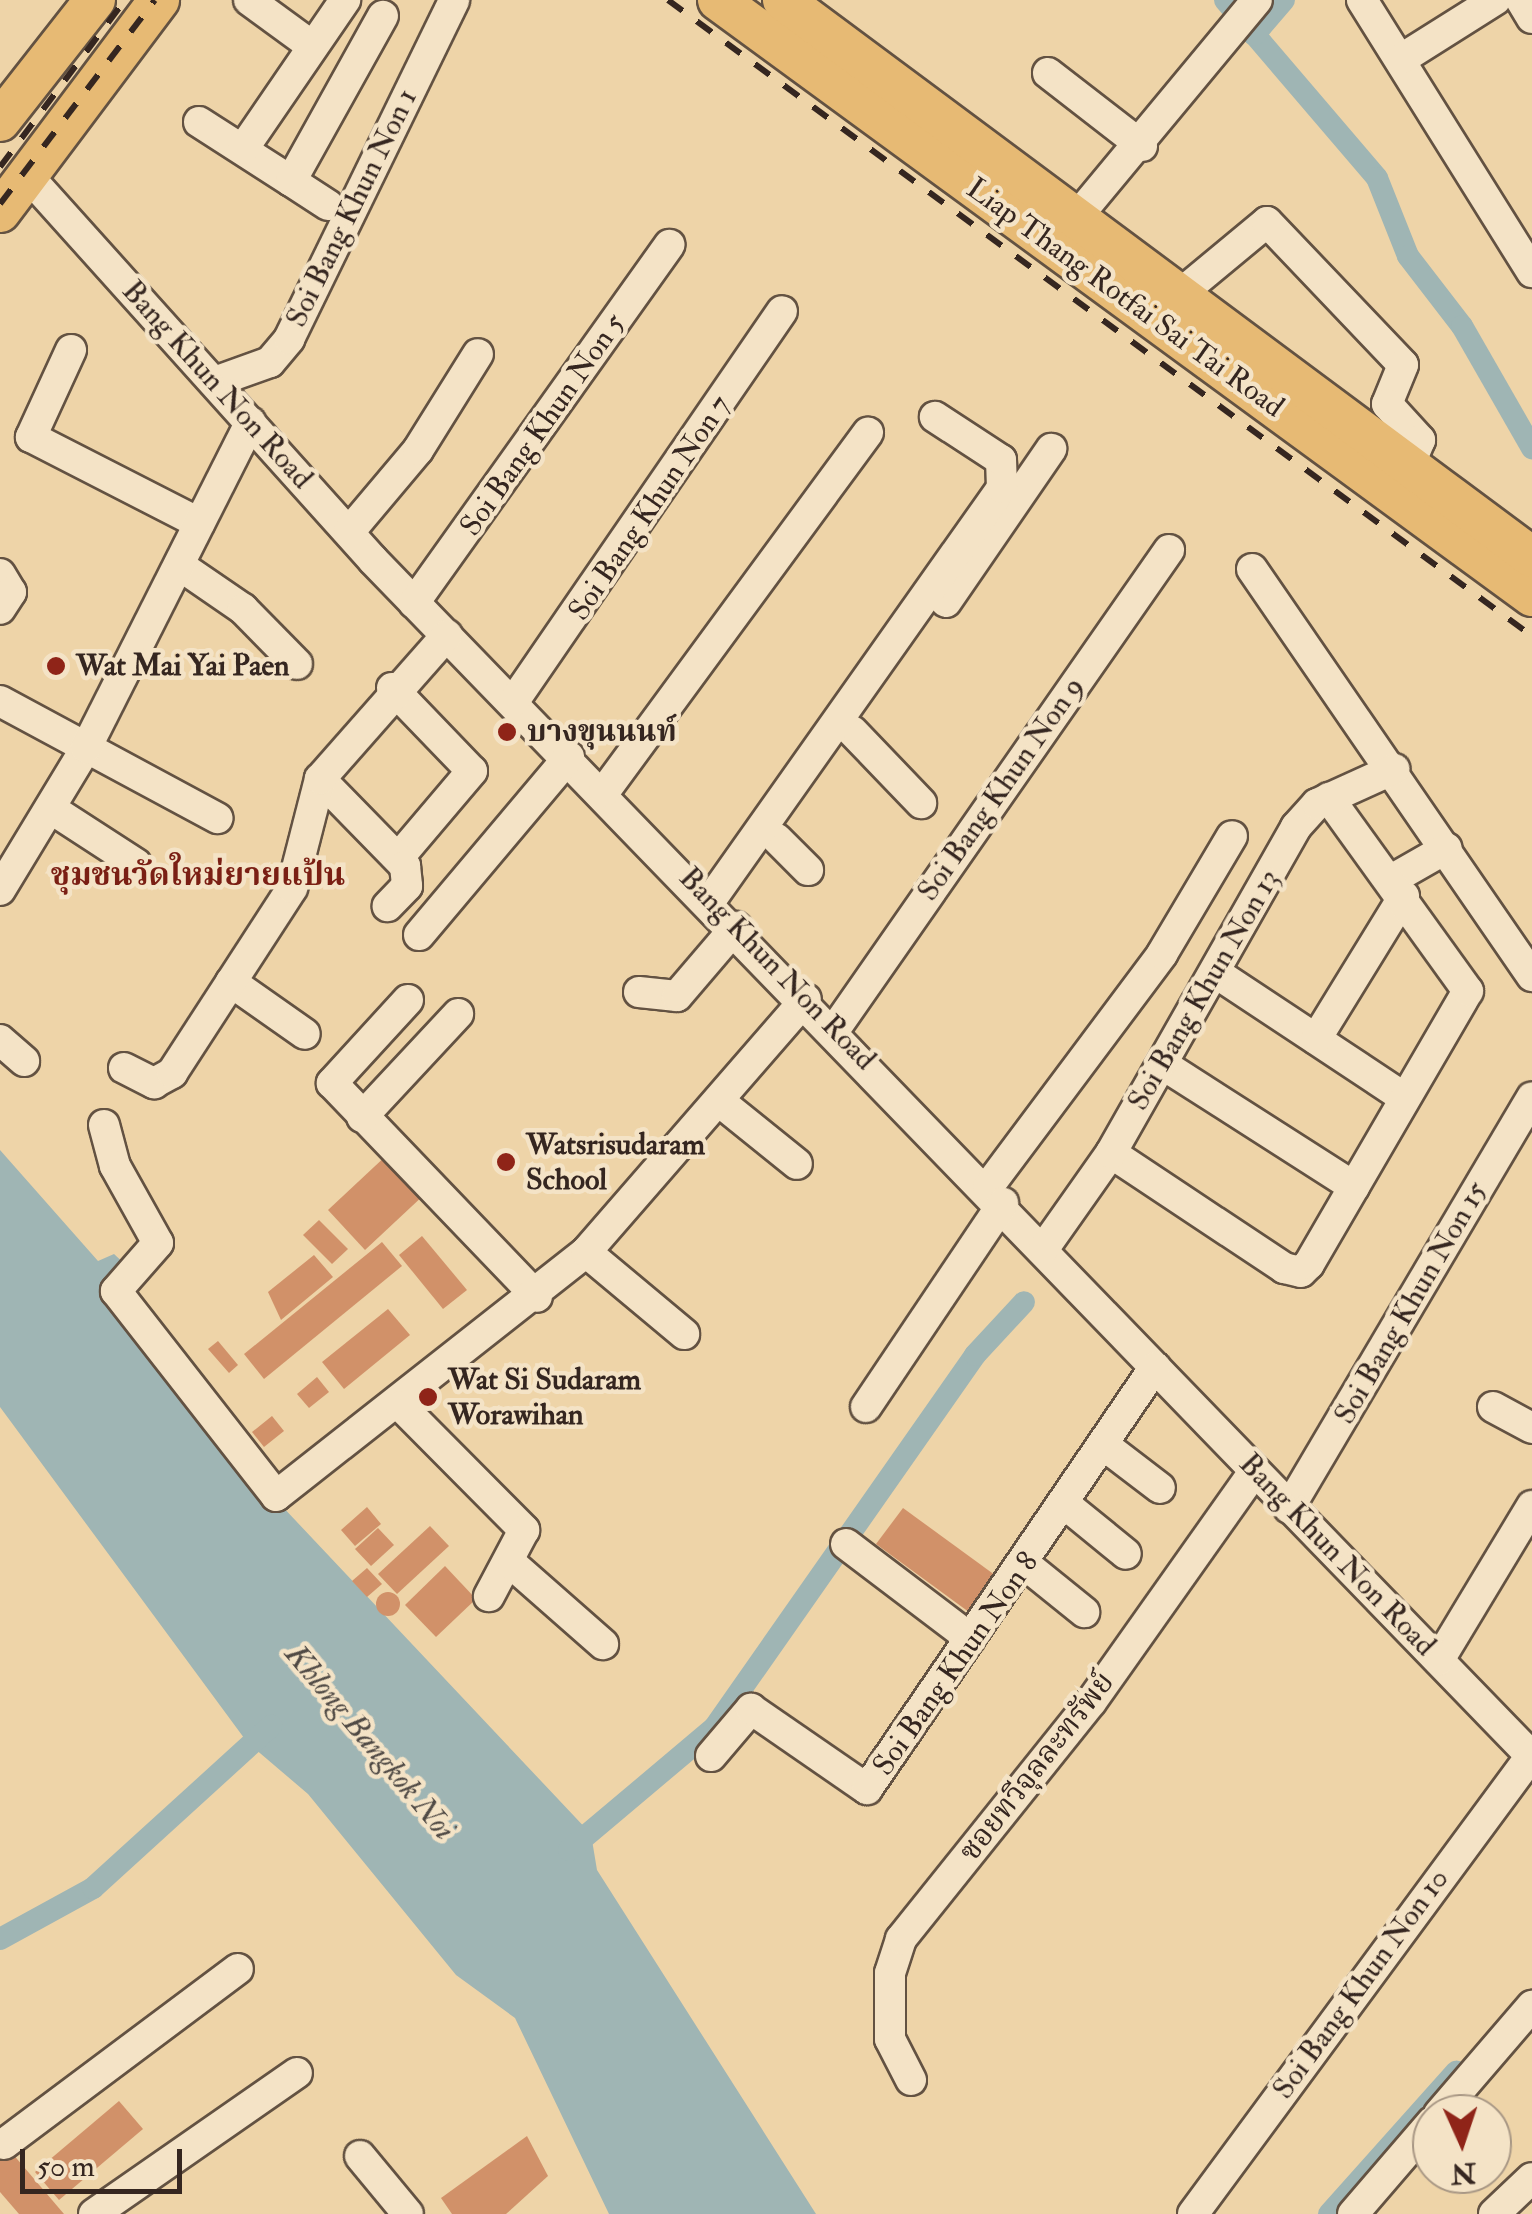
<!DOCTYPE html>
<meta charset="utf-8">
<style>
body{margin:0}
#map{position:relative;width:1532px;height:2214px;overflow:hidden;background:#eed4a8;font-family:"IM FELL Double Pica","Noto Serif Thai",serif}
div>[style]{position:absolute}
.water>*{inset:0;background:#9fb5b4}
.canal>*{height:22px;margin:-11px;padding:0 11px;transform-origin:11px;border-radius:11px;background:#9fb5b4}
.building>*{inset:0;background:#d19169}
.round{border-radius:50%}
.roads{filter:drop-shadow(2px 0 #635242) drop-shadow(-2px 0 #635242) drop-shadow(0 2px #635242) drop-shadow(0 -2px #635242)}
.minor>*{height:30px;margin:-15px;padding:0 15px;transform-origin:15px;border-radius:15px;background:#f4e3c6}
.major>*{height:40px;margin:-20px;padding:0 20px;transform-origin:20px;border-radius:20px;background:#e7ba74}
.rail>*{height:6px;margin-top:-3px;transform-origin:0;background:repeating-linear-gradient(90deg,#352620 0 18px,transparent 0 36px)}
.dots>*{width:28px;height:28px;translate:-50% -50%;box-sizing:border-box;border:5px solid #f4e3c6;border-radius:50%}
span{translate:-50% -50%;white-space:nowrap;text-align:center;line-height:1.15;-webkit-text-stroke:9px #f4e3c6;paint-order:stroke}
.street-label{font-size:30px;color:#352620}
.poi-label{font-size:30px;color:#352620;font-weight:700}
.left{translate:0 -50%;text-align:left}
.neighbourhood-label{font-size:32px;color:#7a1f14;font-weight:700}
.water-label{font-size:32px;color:#504a45;font-style:italic}
.north{position:absolute;left:1412px;top:2094px;width:100px;height:100px;box-sizing:border-box;background:#f4e3c6;border:2px solid #a89784;border-radius:50%;rotate:177deg;font-size:28px;font-weight:700;line-height:40px;text-align:center;color:#352620}
.north::after{content:'';display:block;margin:auto;width:35px;height:45px;background:#8f2418;clip-path:polygon(50% 0,100% 100%,50% 72%,0 100%)}
.scale{position:absolute;left:20px;top:2149px;width:162px;height:45px;box-sizing:border-box;border:5px solid #352620;border-top:0;padding-left:12px;font-size:30px;line-height:35px;white-space:nowrap;color:#352620;-webkit-text-stroke:8px #f4e3c6;paint-order:stroke}
</style>
<div id="map">
<div class="water">
<div style="clip-path:polygon(0 1150px,98px 1261px,114px 1254px,128px 1267px,109px 1287px,280px 1504px,591px 1834px,597px 1870px,816px 2214px,609px 2214px,515px 2018px,456px 1975px,308px 1794px,247px 1742px,0 1407px)"></div>
</div>
<div class="canal">
<div style="left:1225px;top:0;width:234px;rotate:49.5deg"></div>
<div style="left:1377px;top:178px;width:84px;rotate:68.3deg"></div>
<div style="left:1408px;top:256px;width:88px;rotate:52.4deg"></div>
<div style="left:1462px;top:326px;width:141px;rotate:60.2deg"></div>
<div style="left:1254px;top:35px;width:46px;rotate:-49.4deg"></div>
<div style="left:569px;top:1850px;width:189px;rotate:-40.1deg"></div>
<div style="left:714px;top:1728px;width:455px;rotate:-55deg"></div>
<div style="left:975px;top:1355px;width:72px;rotate:-47.2deg"></div>
<div style="left:0;top:1939px;width:106px;rotate:-28.7deg"></div>
<div style="left:93px;top:1888px;width:241px;rotate:-42.3deg"></div>
<div style="left:1329px;top:2214px;width:191px;rotate:-48.2deg"></div>
</div>
<div class="building">
<div style="clip-path:polygon(389px 1153px,426px 1193px,365px 1250px,328px 1210px)"></div>
<div style="clip-path:polygon(319px 1220px,348px 1249px,332px 1264px,303px 1235px)"></div>
<div style="clip-path:polygon(422px 1236px,467px 1290px,443px 1309px,399px 1255px)"></div>
<div style="clip-path:polygon(382px 1242px,402px 1266px,264px 1379px,244px 1354px)"></div>
<div style="clip-path:polygon(314px 1255px,333px 1277px,281px 1320px,268px 1292px)"></div>
<div style="clip-path:polygon(388px 1309px,410px 1335px,344px 1389px,322px 1362px)"></div>
<div style="clip-path:polygon(218px 1341px,238px 1365px,229px 1373px,208px 1349px)"></div>
<div style="clip-path:polygon(317px 1377px,329px 1392px,309px 1408px,297px 1394px)"></div>
<div style="clip-path:polygon(272px 1416px,284px 1431px,264px 1447px,252px 1432px)"></div>
<div style="clip-path:polygon(367px 1507px,381px 1524px,355px 1546px,341px 1530px)"></div>
<div style="clip-path:polygon(903px 1508px,999px 1578px,973px 1615px,876px 1544px)"></div>
<div style="clip-path:polygon(430px 1526px,449px 1546px,397px 1594px,378px 1574px)"></div>
<div style="clip-path:polygon(378px 1528px,394px 1545px,371px 1566px,355px 1549px)"></div>
<div style="clip-path:polygon(445px 1566px,476px 1599px,436px 1637px,405px 1605px)"></div>
<div style="clip-path:polygon(367px 1568px,382px 1584px,367px 1597px,352px 1581px)"></div>
<div class="round" style="left:376px;top:1592px;width:24px;height:24px"></div>
<div style="clip-path:polygon(119px 2101px,143px 2129px,59px 2200px,35px 2172px)"></div>
<div style="clip-path:polygon(527px 2136px,548px 2176px,506px 2214px,452px 2214px,441px 2198px)"></div>
<div style="clip-path:polygon(0 2139px,64px 2214px,19px 2214px,0 2192px)"></div>
</div>
<div class="roads">
<div class="minor">
<div style="left:249px;top:0;width:78px;rotate:36.1deg"></div>
<div style="left:1362px;top:0;width:321px;rotate:58deg"></div>
<div style="left:1521px;top:0;width:21px;rotate:59deg"></div>
<div style="left:1403px;top:58px;width:109px;rotate:-32.2deg"></div>
<div style="left:1048px;top:73px;width:119px;rotate:37.8deg"></div>
<div style="left:199px;top:122px;width:109px;rotate:32.7deg"></div>
<div style="left:291px;top:181px;width:189px;rotate:-60.9deg"></div>
<div style="left:243px;top:149px;width:181px;rotate:-55.6deg"></div>
<div style="left:28px;top:176px;width:516px;rotate:48.06deg"></div>
<div style="left:373px;top:560px;width:1666px;rotate:45.92deg"></div>
<div style="left:291px;top:181px;width:44px;rotate:33deg"></div>
<div style="left:1076px;top:218px;width:283px;rotate:-50.3deg"></div>
<div style="left:1179px;top:295px;width:114px;rotate:-39.7deg"></div>
<div style="left:1267px;top:222px;width:197px;rotate:46.4deg"></div>
<div style="left:1403px;top:365px;width:42px;rotate:112.3deg"></div>
<div style="left:1387px;top:404px;width:49px;rotate:47.5deg"></div>
<div style="left:1420px;top:440px;width:28px;rotate:113deg"></div>
<div style="left:71px;top:350px;width:96px;rotate:114.7deg"></div>
<div style="left:31px;top:437px;width:189px;rotate:27.1deg"></div>
<div style="left:217px;top:381px;width:56px;rotate:-19.7deg"></div>
<div style="left:270px;top:362px;width:30px;rotate:-50deg"></div>
<div style="left:289px;top:339px;width:377px;rotate:-64deg"></div>
<div style="left:349px;top:532px;width:107px;rotate:-49.9deg"></div>
<div style="left:418px;top:450px;width:113px;rotate:-58deg"></div>
<div style="left:179px;top:565px;width:78px;rotate:34.5deg"></div>
<div style="left:243px;top:609px;width:77px;rotate:45.5deg"></div>
<div style="left:1252px;top:569px;width:494px;rotate:55.5deg"></div>
<div style="left:0;top:574px;width:21px;rotate:59deg"></div>
<div style="left:11px;top:592px;width:20px;rotate:123deg"></div>
<div style="left:946px;top:602px;width:186px;rotate:-55.5deg"></div>
<div style="left:414px;top:603px;width:440px;rotate:-54.5deg"></div>
<div style="left:392px;top:688px;width:115px;rotate:46.1deg"></div>
<div style="left:472px;top:771px;width:113px;rotate:130.3deg"></div>
<div style="left:0;top:701px;width:247px;rotate:28.3deg"></div>
<div style="left:514px;top:701px;width:473px;rotate:-55.5deg"></div>
<div style="left:852px;top:731px;width:100px;rotate:46.2deg"></div>
<div style="left:320px;top:779px;width:122px;rotate:45.7deg"></div>
<div style="left:405px;top:866px;width:20px;rotate:84deg"></div>
<div style="left:407px;top:886px;width:28px;rotate:134deg"></div>
<div style="left:604px;top:792px;width:446px;rotate:-53.7deg"></div>
<div style="left:53px;top:810px;width:99px;rotate:33deg"></div>
<div style="left:777px;top:839px;width:44px;rotate:45deg"></div>
<div style="left:1391px;top:880px;width:64px;rotate:-29.7deg"></div>
<div style="left:0;top:890px;width:166px;rotate:-58.8deg"></div>
<div style="left:86px;top:748px;width:365px;rotate:-63.2deg"></div>
<div style="left:710px;top:901px;width:506px;rotate:-54.74deg"></div>
<div style="left:1002px;top:488px;width:28px;rotate:-92deg"></div>
<div style="left:1001px;top:460px;width:79px;rotate:-146.9deg"></div>
<div style="left:419px;top:935px;width:233px;rotate:-49.9deg"></div>
<div style="left:1216px;top:973px;width:224px;rotate:33.5deg"></div>
<div style="left:231px;top:982px;width:90px;rotate:35.1deg"></div>
<div style="left:639px;top:992px;width:38px;rotate:6deg"></div>
<div style="left:677px;top:996px;width:91px;rotate:-49.5deg"></div>
<div style="left:408px;top:1000px;width:113px;rotate:132.5deg"></div>
<div style="left:332px;top:1083px;width:296px;rotate:46.2deg"></div>
<div style="left:835px;top:1029px;width:584px;rotate:-55.11deg"></div>
<div style="left:1316px;top:1039px;width:168px;rotate:-58.4deg"></div>
<div style="left:0;top:1040px;width:32px;rotate:41deg"></div>
<div style="left:1162px;top:1064px;width:228px;rotate:32.6deg"></div>
<div style="left:124px;top:1068px;width:34px;rotate:27deg"></div>
<div style="left:154px;top:1083px;width:21px;rotate:-29deg"></div>
<div style="left:172px;top:1073px;width:221px;rotate:-57deg"></div>
<div style="left:292px;top:888px;width:113px;rotate:-75.6deg"></div>
<div style="left:320px;top:779px;width:192px;rotate:-48.6deg"></div>
<div style="left:719px;top:1101px;width:100px;rotate:38.9deg"></div>
<div style="left:362px;top:1117px;width:141px;rotate:-47deg"></div>
<div style="left:104px;top:1125px;width:42px;rotate:75deg"></div>
<div style="left:115px;top:1166px;width:88px;rotate:60.8deg"></div>
<div style="left:158px;top:1243px;width:64px;rotate:131.2deg"></div>
<div style="left:116px;top:1291px;width:260px;rotate:52deg"></div>
<div style="left:276px;top:1496px;width:395px;rotate:-38.2deg"></div>
<div style="left:586px;top:1252px;width:335px;rotate:-49deg"></div>
<div style="left:1111px;top:1153px;width:208px;rotate:33.6deg"></div>
<div style="left:1284px;top:1268px;width:17px;rotate:13deg"></div>
<div style="left:1301px;top:1272px;width:11px;rotate:-45deg"></div>
<div style="left:1309px;top:1264px;width:316px;rotate:-59.8deg"></div>
<div style="left:1468px;top:991px;width:238px;rotate:-125.8deg"></div>
<div style="left:988px;top:1187px;width:291px;rotate:-53.2deg"></div>
<div style="left:1162px;top:954px;width:137px;rotate:-59.3deg"></div>
<div style="left:1044px;top:1248px;width:116px;rotate:-54.8deg"></div>
<div style="left:1111px;top:1153px;width:375px;rotate:-60.4deg"></div>
<div style="left:1296px;top:827px;width:31px;rotate:-48deg"></div>
<div style="left:1317px;top:804px;width:85px;rotate:-24.4deg"></div>
<div style="left:586px;top:1252px;width:128px;rotate:39.9deg"></div>
<div style="left:401px;top:1406px;width:175px;rotate:45.2deg"></div>
<div style="left:524px;top:1530px;width:75px;rotate:117.9deg"></div>
<div style="left:866px;top:1407px;width:246px;rotate:-56.1deg"></div>
<div style="left:1493px;top:1407px;width:44px;rotate:28.3deg"></div>
<div style="left:1105px;top:1446px;width:69px;rotate:37.4deg"></div>
<div style="left:1066px;top:1505px;width:77px;rotate:39.2deg"></div>
<div style="left:1289px;top:1508px;width:477px;rotate:-59.4deg"></div>
<div style="left:846px;top:1544px;width:156px;rotate:37.2deg"></div>
<div style="left:513px;top:1565px;width:120px;rotate:41.3deg"></div>
<div style="left:1026px;top:1565px;width:75px;rotate:39deg"></div>
<div style="left:1439px;top:1660px;width:180px;rotate:-58.9deg"></div>
<div style="left:711px;top:1756px;width:62px;rotate:-49.6deg"></div>
<div style="left:751px;top:1709px;width:141px;rotate:34.6deg"></div>
<div style="left:867px;top:1789px;width:511px;rotate:-55.69deg"></div>
<div style="left:911px;top:2080px;width:46px;rotate:-117.1deg"></div>
<div style="left:890px;top:2039px;width:66px;rotate:-90deg"></div>
<div style="left:890px;top:1973px;width:36px;rotate:-72deg"></div>
<div style="left:901px;top:1939px;width:304px;rotate:-51.3deg"></div>
<div style="left:1091px;top:1702px;width:282px;rotate:-54.7deg"></div>
<div style="left:1439px;top:2114px;width:143px;rotate:-49.3deg"></div>
<div style="left:4px;top:2144px;width:292px;rotate:-36.8deg"></div>
<div style="left:360px;top:2156px;width:75px;rotate:50.4deg"></div>
<div style="left:94px;top:2214px;width:247px;rotate:-34.8deg"></div>
<div style="left:1193px;top:2214px;width:569px;rotate:-53.57deg"></div>
<div style="left:1353px;top:2214px;width:121px;rotate:-49.3deg"></div>
<div style="left:1494px;top:2214px;width:52px;rotate:-43.5deg"></div>
</div>
<div class="major">
<div style="left:718px;top:0;width:1009px;rotate:36.21deg"></div>
<div style="left:783px;top:0;width:933px;rotate:36.64deg"></div>
<div style="left:0;top:121px;width:154px;rotate:-51.9deg"></div>
<div style="left:0;top:212px;width:265px;rotate:-53.1deg"></div>
</div>
</div>
<div class="rail">
<div style="left:668px;top:0;width:1073px;rotate:36.36deg"></div>
<div style="left:0;top:167px;width:209px;rotate:-53.2deg"></div>
<div style="left:0;top:204px;width:256px;rotate:-52.8deg"></div>
</div>
<div class="dots">
<div style="left:56px;top:666px;background:#8f2418"></div>
<div style="left:507px;top:732px;background:#8f2418"></div>
<div style="left:506px;top:1162px;background:#8f2418"></div>
<div style="left:428px;top:1397px;background:#8f2418"></div>
</div>
<div class="street-label">
<span style="left:352px;top:208px;rotate:-64deg">Soi Bang Khun Non 1</span>
<span style="left:1125px;top:298px;rotate:36deg">Liap Thang Rotfai Sai Tai Road</span>
<span style="left:217px;top:385px;rotate:48deg">Bang Khun Non Road</span>
<span style="left:543px;top:425px;rotate:-55deg">Soi Bang Khun Non 5</span>
<span style="left:650px;top:508px;rotate:-56deg">Soi Bang Khun Non 7</span>
<span style="left:1001px;top:789px;rotate:-55deg">Soi Bang Khun Non 9</span>
<span style="left:777px;top:969px;rotate:46deg">Bang Khun Non Road</span>
<span style="left:1204px;top:990px;rotate:-60deg">Soi Bang Khun Non 13</span>
<span style="left:1411px;top:1303px;rotate:-60deg">Soi Bang Khun Non 15</span>
<span style="left:1337px;top:1555px;rotate:46deg">Bang Khun Non Road</span>
<span style="left:956px;top:1664px;rotate:-55deg">Soi Bang Khun Non 8</span>
<span style="left:1037px;top:1767px;rotate:-52deg">ซอยทวีจุลละทรัพย์</span>
<span style="left:1361px;top:1984px;rotate:-54deg">Soi Bang Khun Non 10</span>
</div>
<div class="poi-label">
<span class="left" style="left:76px;top:666px">Wat Mai Yai Paen</span>
<span class="left" style="left:527px;top:732px">บางขุนนนท์</span>
<span class="left" style="left:526px;top:1162px">Watsrisudaram<br>School</span>
<span class="left" style="left:448px;top:1397px">Wat Si Sudaram<br>Worawihan</span>
</div>
<div class="neighbourhood-label">
<span style="left:198px;top:875px">ชุมชนวัดใหม่ยายแป้น</span>
</div>
<div class="water-label">
<span style="left:370px;top:1742px;rotate:50deg">Khlong Bangkok Noi</span>
</div>
<div class="north">N</div>
<div class="scale">50 m</div>
</div>
